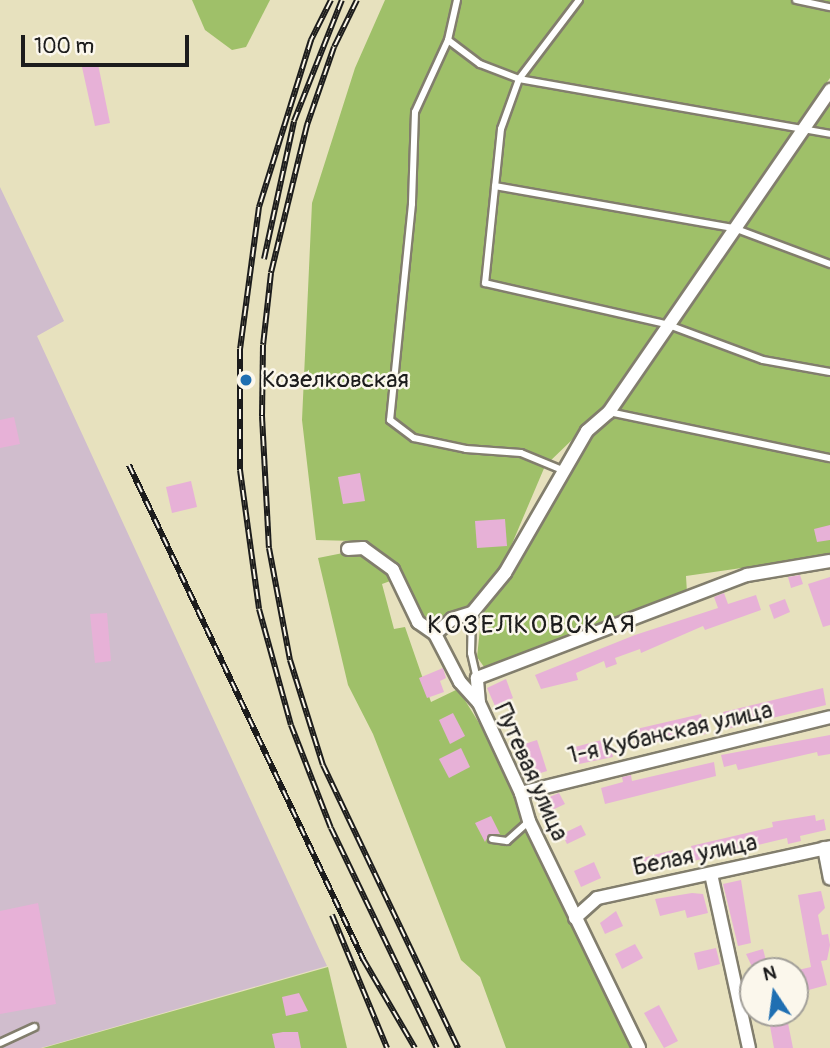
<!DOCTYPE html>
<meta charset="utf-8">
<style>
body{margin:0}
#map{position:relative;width:830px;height:1048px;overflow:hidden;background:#e7e1be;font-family:Pangolin,sans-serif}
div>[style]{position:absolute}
.industrial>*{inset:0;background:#d0bdcd}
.green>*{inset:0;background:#9fc069}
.building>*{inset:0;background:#e7b1d7}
.roads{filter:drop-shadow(2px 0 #827e6d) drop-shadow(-2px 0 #827e6d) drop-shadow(0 2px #827e6d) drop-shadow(0 -2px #827e6d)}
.lane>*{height:6px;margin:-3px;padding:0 3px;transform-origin:3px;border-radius:3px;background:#fff}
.street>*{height:12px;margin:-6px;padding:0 6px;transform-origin:6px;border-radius:6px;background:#fff}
.rail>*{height:6px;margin-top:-3px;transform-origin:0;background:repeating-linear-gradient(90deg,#fbf7ec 0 10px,#1c1c1c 0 20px);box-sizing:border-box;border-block:2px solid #1c1c1c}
.dots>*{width:19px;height:19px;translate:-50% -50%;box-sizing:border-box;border:4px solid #fbf7ec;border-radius:50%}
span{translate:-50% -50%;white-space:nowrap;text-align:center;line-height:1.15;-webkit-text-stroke:5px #fbf7ec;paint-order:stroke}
.poi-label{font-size:24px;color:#1c1c1c}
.left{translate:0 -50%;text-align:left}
.street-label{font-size:24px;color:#1c1c1c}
.neighbourhood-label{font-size:26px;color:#1c1c1c;letter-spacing:2px}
.north{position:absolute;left:739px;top:957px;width:70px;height:70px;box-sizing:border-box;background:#fbf7ec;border:2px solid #a29f99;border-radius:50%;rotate:347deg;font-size:19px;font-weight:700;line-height:28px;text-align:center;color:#1c1c1c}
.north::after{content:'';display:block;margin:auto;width:24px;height:32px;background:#1f6fb2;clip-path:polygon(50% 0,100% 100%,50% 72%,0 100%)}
.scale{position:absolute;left:21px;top:35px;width:168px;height:32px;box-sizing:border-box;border:4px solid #1c1c1c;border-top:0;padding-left:9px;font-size:21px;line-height:24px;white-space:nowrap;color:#1c1c1c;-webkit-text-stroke:5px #fbf7ec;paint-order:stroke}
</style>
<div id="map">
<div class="industrial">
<div style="clip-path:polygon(0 187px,64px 321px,37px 336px,327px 966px,41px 1048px,0 1048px)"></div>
</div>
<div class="green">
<div style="clip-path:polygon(192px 0,270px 0,246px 47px,232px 50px,205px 30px)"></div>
<div style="clip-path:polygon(385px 0,830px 0,830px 78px,607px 406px,545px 466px,500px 572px,469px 608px,434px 624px,421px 617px,392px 562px,354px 541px,316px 540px,302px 420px,312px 203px,355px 68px)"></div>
<div style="clip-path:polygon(830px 103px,830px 555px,686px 576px,687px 593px,487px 671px,477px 657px,482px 610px,513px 576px,593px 429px,615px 417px,675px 321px)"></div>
<div style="clip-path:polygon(353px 551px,373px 560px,393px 580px,382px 584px,394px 629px,405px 627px,431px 702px,458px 689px,484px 731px,633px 1048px,506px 1048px,480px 977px,461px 960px,373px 734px,348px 685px,318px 558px)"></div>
<div style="clip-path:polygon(328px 967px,347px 1048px,43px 1048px)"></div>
</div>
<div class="building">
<div style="clip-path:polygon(98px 64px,110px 123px,95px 126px,82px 67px)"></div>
<div style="clip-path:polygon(14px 417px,20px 444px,0 448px,0 420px)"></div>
<div style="clip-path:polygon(360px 473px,365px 501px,343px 504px,338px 477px)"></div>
<div style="clip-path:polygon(191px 481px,197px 507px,172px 513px,166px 487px)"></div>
<div style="clip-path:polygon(505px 519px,507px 546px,477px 548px,475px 521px)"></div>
<div style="clip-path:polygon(830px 525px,830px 540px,817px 542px,814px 529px)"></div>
<div style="clip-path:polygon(800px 575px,803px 584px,791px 588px,788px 577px)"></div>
<div style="clip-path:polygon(830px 577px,830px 625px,823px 627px,808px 584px)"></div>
<div style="clip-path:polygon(724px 593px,728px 604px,756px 595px,761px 610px,705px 630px,703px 626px,641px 653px,640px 649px,615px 658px,617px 664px,606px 668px,604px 661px,576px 673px,578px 680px,541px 689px,535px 675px,635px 635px,718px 608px,714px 597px)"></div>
<div style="clip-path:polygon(785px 599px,790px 612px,774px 619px,769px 605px)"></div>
<div style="clip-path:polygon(107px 613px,111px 661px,95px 663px,90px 614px)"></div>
<div style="clip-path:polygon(443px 668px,446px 678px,440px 681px,444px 692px,427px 698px,419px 678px)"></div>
<div style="clip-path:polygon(506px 679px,513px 698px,495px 706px,487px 688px)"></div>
<div style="clip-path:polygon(823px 688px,826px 705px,727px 729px,723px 712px)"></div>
<div style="clip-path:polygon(453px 713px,465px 736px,450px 744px,439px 720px)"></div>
<div style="clip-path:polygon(701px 714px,706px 734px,635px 746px,632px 730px)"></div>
<div style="clip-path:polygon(830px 735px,830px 754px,818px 756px,817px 752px,738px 770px,736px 764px,724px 767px,721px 755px)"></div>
<div style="clip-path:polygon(609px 738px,613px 757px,579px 764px,575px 747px)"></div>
<div style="clip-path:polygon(537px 740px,547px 771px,528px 777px,518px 746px)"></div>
<div style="clip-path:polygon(461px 748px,470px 767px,449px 778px,439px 759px)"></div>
<div style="clip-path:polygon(714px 762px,716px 776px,605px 804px,601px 788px,623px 782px,622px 777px,631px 775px,632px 781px)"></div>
<div style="clip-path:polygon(559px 793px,565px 804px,548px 812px,542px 800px)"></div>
<div style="clip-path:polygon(815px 815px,816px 821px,824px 819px,826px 830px,800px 836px,801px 841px,788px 844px,787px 838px,742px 849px,743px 854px,729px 857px,727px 852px,694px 861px,691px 846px,773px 827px,772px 822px)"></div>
<div style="clip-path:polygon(491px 816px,500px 834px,489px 834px,485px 842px,475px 823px)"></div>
<div style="clip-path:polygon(581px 825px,586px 835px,567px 844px,562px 834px)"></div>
<div style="clip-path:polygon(673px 850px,676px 866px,634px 875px,631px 861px)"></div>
<div style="clip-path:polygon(594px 862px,601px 878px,581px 887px,574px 871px)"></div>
<div style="clip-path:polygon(741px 880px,751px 943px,738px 946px,723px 884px)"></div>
<div style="clip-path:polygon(821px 891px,825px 908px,818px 915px,822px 935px,828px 934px,830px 945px,827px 960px,821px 961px,827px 985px,805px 991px,798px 970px,811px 967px,798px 895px)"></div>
<div style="clip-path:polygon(692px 893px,703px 894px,708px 913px,687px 918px,685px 910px,660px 916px,655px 899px)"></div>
<div style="clip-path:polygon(38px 903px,56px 1004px,0 1014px,0 911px)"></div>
<div style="clip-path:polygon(616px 911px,623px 926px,605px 934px,600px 923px)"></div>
<div style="clip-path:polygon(635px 944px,643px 958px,622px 969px,615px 954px)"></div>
<div style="clip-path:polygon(716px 948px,720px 964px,698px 970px,694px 953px)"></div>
<div style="clip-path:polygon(763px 949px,768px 968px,754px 971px,746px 954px)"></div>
<div style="clip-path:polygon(299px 993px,308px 1011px,286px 1016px,282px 997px)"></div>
<div style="clip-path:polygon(659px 1005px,678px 1041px,664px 1048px,644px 1013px)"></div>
<div style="clip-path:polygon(786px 1013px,793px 1048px,774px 1048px,768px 1015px)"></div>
<div style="clip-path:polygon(283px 1032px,298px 1032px,301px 1048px,275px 1048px,272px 1034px)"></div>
</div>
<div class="roads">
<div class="lane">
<div style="left:457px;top:0;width:41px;rotate:102.7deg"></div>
<div style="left:448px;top:40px;width:79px;rotate:114.6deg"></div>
<div style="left:415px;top:112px;width:92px;rotate:91.9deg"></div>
<div style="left:412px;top:204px;width:217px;rotate:95.8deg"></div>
<div style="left:390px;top:420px;width:30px;rotate:37deg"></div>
<div style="left:414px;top:438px;width:53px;rotate:11.9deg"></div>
<div style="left:466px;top:449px;width:55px;rotate:4.2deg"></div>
<div style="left:521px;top:453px;width:44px;rotate:22.5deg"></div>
<div style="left:579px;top:0;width:99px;rotate:127.2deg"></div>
<div style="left:519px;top:79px;width:53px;rotate:109.8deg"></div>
<div style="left:501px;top:129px;width:155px;rotate:95.9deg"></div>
<div style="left:485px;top:283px;width:186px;rotate:12.8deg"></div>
<div style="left:666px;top:324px;width:103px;rotate:20.4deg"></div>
<div style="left:763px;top:360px;width:68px;rotate:10.2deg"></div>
<div style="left:796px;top:0;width:35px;rotate:12deg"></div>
<div style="left:448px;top:40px;width:40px;rotate:37deg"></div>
<div style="left:480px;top:64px;width:42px;rotate:21deg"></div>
<div style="left:519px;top:79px;width:316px;rotate:10deg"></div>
<div style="left:495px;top:186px;width:243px;rotate:10deg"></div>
<div style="left:734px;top:228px;width:103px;rotate:20.6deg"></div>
<div style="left:609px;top:412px;width:226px;rotate:11.8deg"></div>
<div style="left:472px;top:613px;width:40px;rotate:91.4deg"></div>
<div style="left:471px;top:653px;width:26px;rotate:77deg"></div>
<div style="left:492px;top:839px;width:15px;rotate:8deg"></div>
<div style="left:507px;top:841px;width:30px;rotate:-42deg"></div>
<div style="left:0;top:1043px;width:38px;rotate:-25deg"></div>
</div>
<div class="street">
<div style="left:348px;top:549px;width:15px;rotate:-4deg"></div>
<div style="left:363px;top:548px;width:37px;rotate:36deg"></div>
<div style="left:393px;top:570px;width:58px;rotate:64.3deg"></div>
<div style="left:418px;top:622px;width:21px;rotate:35deg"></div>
<div style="left:435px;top:634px;width:54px;rotate:62.5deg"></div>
<div style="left:460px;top:682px;width:28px;rotate:48deg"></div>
<div style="left:479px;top:703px;width:99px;rotate:65deg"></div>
<div style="left:521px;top:793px;width:29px;rotate:74deg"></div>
<div style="left:529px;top:821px;width:252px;rotate:64.1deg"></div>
<div style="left:435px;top:634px;width:23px;rotate:-41deg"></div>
<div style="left:452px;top:619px;width:21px;rotate:-17deg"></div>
<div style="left:472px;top:613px;width:52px;rotate:-50.5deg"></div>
<div style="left:505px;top:573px;width:164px;rotate:-60deg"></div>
<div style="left:587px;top:431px;width:29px;rotate:-41deg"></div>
<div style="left:609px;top:412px;width:391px;rotate:-55.5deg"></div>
<div style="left:479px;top:703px;width:25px;rotate:-95deg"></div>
<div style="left:477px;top:678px;width:289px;rotate:-20.9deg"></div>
<div style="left:747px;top:575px;width:84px;rotate:-9.6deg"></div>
<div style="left:521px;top:793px;width:318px;rotate:-13.8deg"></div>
<div style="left:824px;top:848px;width:31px;rotate:79deg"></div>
<div style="left:711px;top:874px;width:178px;rotate:77.7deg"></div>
<div style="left:575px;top:918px;width:30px;rotate:-42deg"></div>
<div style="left:597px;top:898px;width:239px;rotate:-12.3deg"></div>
</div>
</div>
<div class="rail">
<div style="left:331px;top:0;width:45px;rotate:116.6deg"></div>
<div style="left:311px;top:40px;width:175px;rotate:107.3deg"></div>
<div style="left:259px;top:207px;width:143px;rotate:97.6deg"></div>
<div style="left:240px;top:349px;width:121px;rotate:90deg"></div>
<div style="left:240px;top:470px;width:140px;rotate:82.2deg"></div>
<div style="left:259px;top:609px;width:120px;rotate:74.6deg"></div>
<div style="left:291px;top:725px;width:110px;rotate:68.8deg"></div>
<div style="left:331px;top:828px;width:244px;rotate:64.3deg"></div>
<div style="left:357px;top:0;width:52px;rotate:116.1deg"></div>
<div style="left:334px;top:47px;width:83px;rotate:109.1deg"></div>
<div style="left:307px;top:125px;width:152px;rotate:103.7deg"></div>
<div style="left:271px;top:273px;width:72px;rotate:96.3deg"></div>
<div style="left:263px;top:345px;width:71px;rotate:90.8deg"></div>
<div style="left:262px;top:416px;width:132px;rotate:87deg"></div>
<div style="left:269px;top:548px;width:114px;rotate:79.4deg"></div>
<div style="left:290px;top:660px;width:110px;rotate:72.6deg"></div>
<div style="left:323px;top:765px;width:314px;rotate:64.5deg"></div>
<div style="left:264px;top:259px;width:141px;rotate:-77.7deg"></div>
<div style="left:294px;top:121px;width:130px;rotate:-68.4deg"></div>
<div style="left:129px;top:465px;width:547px;rotate:64.65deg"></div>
<div style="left:363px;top:959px;width:103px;rotate:59.7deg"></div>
<div style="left:332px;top:915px;width:144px;rotate:67.5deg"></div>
</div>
<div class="dots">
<div style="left:246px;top:380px;background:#1f6fb2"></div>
</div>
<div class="poi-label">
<span class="left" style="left:262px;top:380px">Козелковская</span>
</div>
<div class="street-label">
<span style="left:670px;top:733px;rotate:-13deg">1-я Кубанская улица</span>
<span style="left:531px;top:772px;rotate:66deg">Путевая улица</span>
<span style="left:695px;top:855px;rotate:-12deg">Белая улица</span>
</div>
<div class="neighbourhood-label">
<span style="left:532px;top:626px">КОЗЕЛКОВСКАЯ</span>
</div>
<div class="north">N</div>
<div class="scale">100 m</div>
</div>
